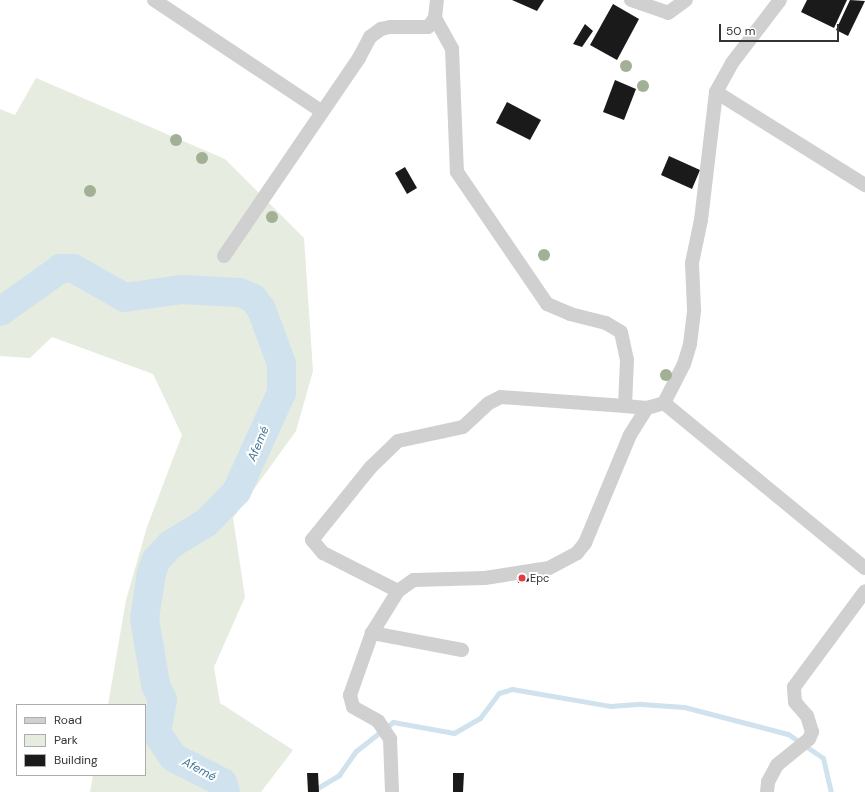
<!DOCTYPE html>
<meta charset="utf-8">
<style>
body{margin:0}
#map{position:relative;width:865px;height:792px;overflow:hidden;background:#fff;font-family:"DM Sans",sans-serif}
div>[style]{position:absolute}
.green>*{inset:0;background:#e6ecdf}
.stream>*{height:5px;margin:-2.5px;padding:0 2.5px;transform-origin:2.5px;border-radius:2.5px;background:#cfe2ee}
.river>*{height:29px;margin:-14.5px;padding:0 14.5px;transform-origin:14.5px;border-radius:14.5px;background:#cfe2ee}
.building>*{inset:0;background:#1a1a1a}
.minor>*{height:14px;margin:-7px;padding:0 7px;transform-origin:7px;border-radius:7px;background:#d0d0d0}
.trees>*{width:12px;height:12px;margin:-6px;border-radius:50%;background:#a2b095}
.dots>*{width:11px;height:11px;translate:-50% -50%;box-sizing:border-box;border:2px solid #fff;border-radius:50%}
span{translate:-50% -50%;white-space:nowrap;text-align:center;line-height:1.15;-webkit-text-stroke:4px #fff;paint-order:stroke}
.poi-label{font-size:11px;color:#333}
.left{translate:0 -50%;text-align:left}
.water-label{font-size:12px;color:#3f7597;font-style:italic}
.legend{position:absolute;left:16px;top:704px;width:130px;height:72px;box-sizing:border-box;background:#fff;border:1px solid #adadad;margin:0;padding:5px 7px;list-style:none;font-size:12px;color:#333}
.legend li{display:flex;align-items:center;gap:8px;height:20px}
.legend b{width:20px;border:1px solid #adadad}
.scale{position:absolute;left:719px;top:24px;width:120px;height:18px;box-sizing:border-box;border:2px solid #333;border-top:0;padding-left:5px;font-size:12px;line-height:14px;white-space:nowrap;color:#333;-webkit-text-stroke:3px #fff;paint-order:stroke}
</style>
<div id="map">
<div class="green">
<div style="clip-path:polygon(36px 78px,225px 159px,304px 238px,313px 371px,296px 431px,233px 518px,245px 597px,214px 667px,220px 703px,293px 750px,261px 792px,90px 792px,93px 775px,145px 775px,145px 705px,108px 705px,126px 600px,147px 527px,182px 435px,153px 374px,52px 337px,30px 358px,0 356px,0 109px,15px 115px)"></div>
</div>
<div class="stream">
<div style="left:311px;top:792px;width:33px;rotate:-31deg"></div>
<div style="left:339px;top:775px;width:29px;rotate:-55deg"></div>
<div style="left:356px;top:751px;width:47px;rotate:-38.1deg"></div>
<div style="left:393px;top:722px;width:62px;rotate:10.2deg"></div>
<div style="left:454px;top:733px;width:30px;rotate:-30deg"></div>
<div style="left:480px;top:718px;width:31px;rotate:-53deg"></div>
<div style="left:499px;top:693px;width:14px;rotate:-17deg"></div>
<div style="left:512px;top:689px;width:99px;rotate:9.8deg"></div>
<div style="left:610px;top:706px;width:31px;rotate:-4deg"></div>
<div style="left:641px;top:704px;width:43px;rotate:4deg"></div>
<div style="left:684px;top:707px;width:107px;rotate:14.6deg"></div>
<div style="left:788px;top:734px;width:42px;rotate:34.4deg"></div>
<div style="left:823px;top:758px;width:35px;rotate:77deg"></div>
</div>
<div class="river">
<div style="left:0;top:311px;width:74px;rotate:-35.6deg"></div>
<div style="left:60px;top:268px;width:13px"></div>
<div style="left:73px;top:268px;width:59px;rotate:29.6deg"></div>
<div style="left:124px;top:297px;width:58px;rotate:-8deg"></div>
<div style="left:181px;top:289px;width:58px;rotate:3deg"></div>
<div style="left:239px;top:292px;width:15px;rotate:23deg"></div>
<div style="left:253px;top:298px;width:14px;rotate:54deg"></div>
<div style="left:261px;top:309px;width:58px;rotate:69.7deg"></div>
<div style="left:281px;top:363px;width:29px;rotate:90deg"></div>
<div style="left:281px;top:392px;width:109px;rotate:114.4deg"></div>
<div style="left:236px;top:491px;width:43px;rotate:134.1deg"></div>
<div style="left:206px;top:522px;width:42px;rotate:148.6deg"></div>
<div style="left:170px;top:544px;width:21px;rotate:133deg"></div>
<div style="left:156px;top:559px;width:14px;rotate:111deg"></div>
<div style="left:151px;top:572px;width:47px;rotate:98.7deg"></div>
<div style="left:144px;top:618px;width:67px;rotate:80.5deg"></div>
<div style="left:155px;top:684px;width:17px;rotate:66deg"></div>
<div style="left:162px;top:700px;width:33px;rotate:101deg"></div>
<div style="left:156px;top:732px;width:30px;rotate:56deg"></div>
<div style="left:173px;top:757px;width:55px;rotate:27deg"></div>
<div style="left:222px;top:782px;width:10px;rotate:73deg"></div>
</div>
<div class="building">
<div style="clip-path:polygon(512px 0,544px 0,537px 11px)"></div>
<div style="clip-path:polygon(807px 0,847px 0,834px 28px,801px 12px)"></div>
<div style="clip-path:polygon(850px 0,865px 1px,848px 36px,836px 30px)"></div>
<div style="clip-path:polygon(613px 4px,639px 19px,617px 60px,590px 45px)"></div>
<div style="clip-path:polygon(585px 24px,593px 31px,582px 47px,573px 44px)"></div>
<div style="clip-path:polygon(615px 80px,636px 89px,624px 120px,603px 112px)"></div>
<div style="clip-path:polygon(507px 102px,541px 120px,530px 140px,496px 123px)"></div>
<div style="clip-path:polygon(669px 156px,700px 170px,692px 189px,661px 175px)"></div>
<div style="clip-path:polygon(405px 167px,417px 188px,407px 194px,395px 173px)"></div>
<div style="clip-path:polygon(530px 574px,531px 581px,518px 583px,517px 576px)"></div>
<div style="clip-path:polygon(307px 773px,318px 773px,319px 792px,308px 792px)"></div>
<div style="clip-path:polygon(453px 773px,464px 773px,463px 792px,453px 792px)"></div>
</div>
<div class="minor">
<div style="left:154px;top:0;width:201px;rotate:33.6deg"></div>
<div style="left:631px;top:0;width:39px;rotate:19deg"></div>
<div style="left:668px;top:13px;width:22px;rotate:-36deg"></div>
<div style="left:435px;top:18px;width:35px;rotate:61deg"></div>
<div style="left:452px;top:49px;width:123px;rotate:87.7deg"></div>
<div style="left:457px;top:172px;width:160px;rotate:55.7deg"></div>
<div style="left:547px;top:304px;width:25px;rotate:23deg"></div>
<div style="left:570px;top:314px;width:37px;rotate:14deg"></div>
<div style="left:606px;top:323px;width:17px;rotate:31deg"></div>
<div style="left:621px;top:332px;width:29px;rotate:78deg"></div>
<div style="left:627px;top:360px;width:46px;rotate:92.5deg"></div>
<div style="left:625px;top:406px;width:22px;rotate:5deg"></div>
<div style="left:716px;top:92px;width:176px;rotate:32deg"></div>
<div style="left:224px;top:256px;width:240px;rotate:-55.7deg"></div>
<div style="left:359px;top:58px;width:24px;rotate:-62deg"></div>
<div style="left:370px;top:37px;width:14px;rotate:-36deg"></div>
<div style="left:381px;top:29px;width:9px;rotate:-13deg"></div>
<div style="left:390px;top:27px;width:38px"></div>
<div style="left:428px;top:27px;width:11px;rotate:-52deg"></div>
<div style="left:435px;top:18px;width:18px;rotate:-84deg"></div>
<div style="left:664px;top:403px;width:260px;rotate:39.4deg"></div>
<div style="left:398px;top:591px;width:84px;rotate:-153.1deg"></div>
<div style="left:323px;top:553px;width:17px;rotate:-130deg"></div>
<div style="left:312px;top:540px;width:94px;rotate:-51.1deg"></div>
<div style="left:371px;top:467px;width:37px;rotate:-44deg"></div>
<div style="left:398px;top:441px;width:66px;rotate:-12.2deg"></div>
<div style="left:463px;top:427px;width:35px;rotate:-43deg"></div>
<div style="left:489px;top:403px;width:13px;rotate:-27deg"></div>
<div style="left:501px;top:397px;width:124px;rotate:4.2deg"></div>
<div style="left:372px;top:633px;width:66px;rotate:109.5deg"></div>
<div style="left:350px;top:695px;width:12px;rotate:76deg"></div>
<div style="left:353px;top:707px;width:29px;rotate:29deg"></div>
<div style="left:378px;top:721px;width:22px;rotate:56deg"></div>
<div style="left:390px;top:739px;width:53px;rotate:87.8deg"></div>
<div style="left:462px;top:650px;width:92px;rotate:-169.3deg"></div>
<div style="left:372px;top:633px;width:49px;rotate:-58.2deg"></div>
<div style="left:398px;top:591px;width:19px;rotate:-35deg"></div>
<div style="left:414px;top:580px;width:71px;rotate:-1.6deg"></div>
<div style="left:485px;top:578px;width:65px;rotate:-8.9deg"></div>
<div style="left:549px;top:568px;width:32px;rotate:-28deg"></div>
<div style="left:577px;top:553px;width:13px;rotate:-51deg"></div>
<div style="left:585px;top:543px;width:117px;rotate:-67.4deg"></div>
<div style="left:630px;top:435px;width:32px;rotate:-58deg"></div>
<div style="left:647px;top:408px;width:18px;rotate:-16deg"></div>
<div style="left:664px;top:403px;width:44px;rotate:-62.9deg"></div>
<div style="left:684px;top:364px;width:21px;rotate:-73deg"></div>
<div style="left:690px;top:344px;width:35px;rotate:-83deg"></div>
<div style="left:694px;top:309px;width:46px;rotate:-92.5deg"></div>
<div style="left:692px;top:263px;width:44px;rotate:-78.2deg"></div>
<div style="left:701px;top:220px;width:129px;rotate:-83.3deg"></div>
<div style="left:716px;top:92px;width:33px;rotate:-61deg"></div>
<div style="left:732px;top:63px;width:79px;rotate:-52.7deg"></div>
<div style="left:767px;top:792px;width:10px;rotate:-84deg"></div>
<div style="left:768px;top:782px;width:19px;rotate:-62deg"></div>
<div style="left:777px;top:765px;width:41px;rotate:-39.1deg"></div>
<div style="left:809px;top:739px;width:8px;rotate:-67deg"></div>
<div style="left:812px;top:732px;width:17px;rotate:-107deg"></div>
<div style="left:807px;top:716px;width:18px;rotate:-131deg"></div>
<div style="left:795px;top:702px;width:15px;rotate:-94deg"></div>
<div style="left:794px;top:687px;width:119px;rotate:-53.5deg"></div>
</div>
<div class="trees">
<div style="left:626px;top:66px"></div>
<div style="left:643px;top:86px"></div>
<div style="left:176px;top:140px"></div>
<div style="left:202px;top:158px"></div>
<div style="left:90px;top:191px"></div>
<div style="left:272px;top:217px"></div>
<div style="left:544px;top:255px"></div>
<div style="left:666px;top:375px"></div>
</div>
<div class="dots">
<div style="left:522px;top:578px;background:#e63946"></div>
</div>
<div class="poi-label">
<span class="left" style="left:530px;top:578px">Epc</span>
</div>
<div class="water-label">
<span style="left:259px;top:444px;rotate:-67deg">Afemé</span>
<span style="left:199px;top:770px;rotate:28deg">Afemé</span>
</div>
<ul class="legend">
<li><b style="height:5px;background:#d0d0d0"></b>Road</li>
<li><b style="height:11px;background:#e6ecdf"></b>Park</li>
<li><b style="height:11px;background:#1a1a1a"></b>Building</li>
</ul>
<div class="scale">50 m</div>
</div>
